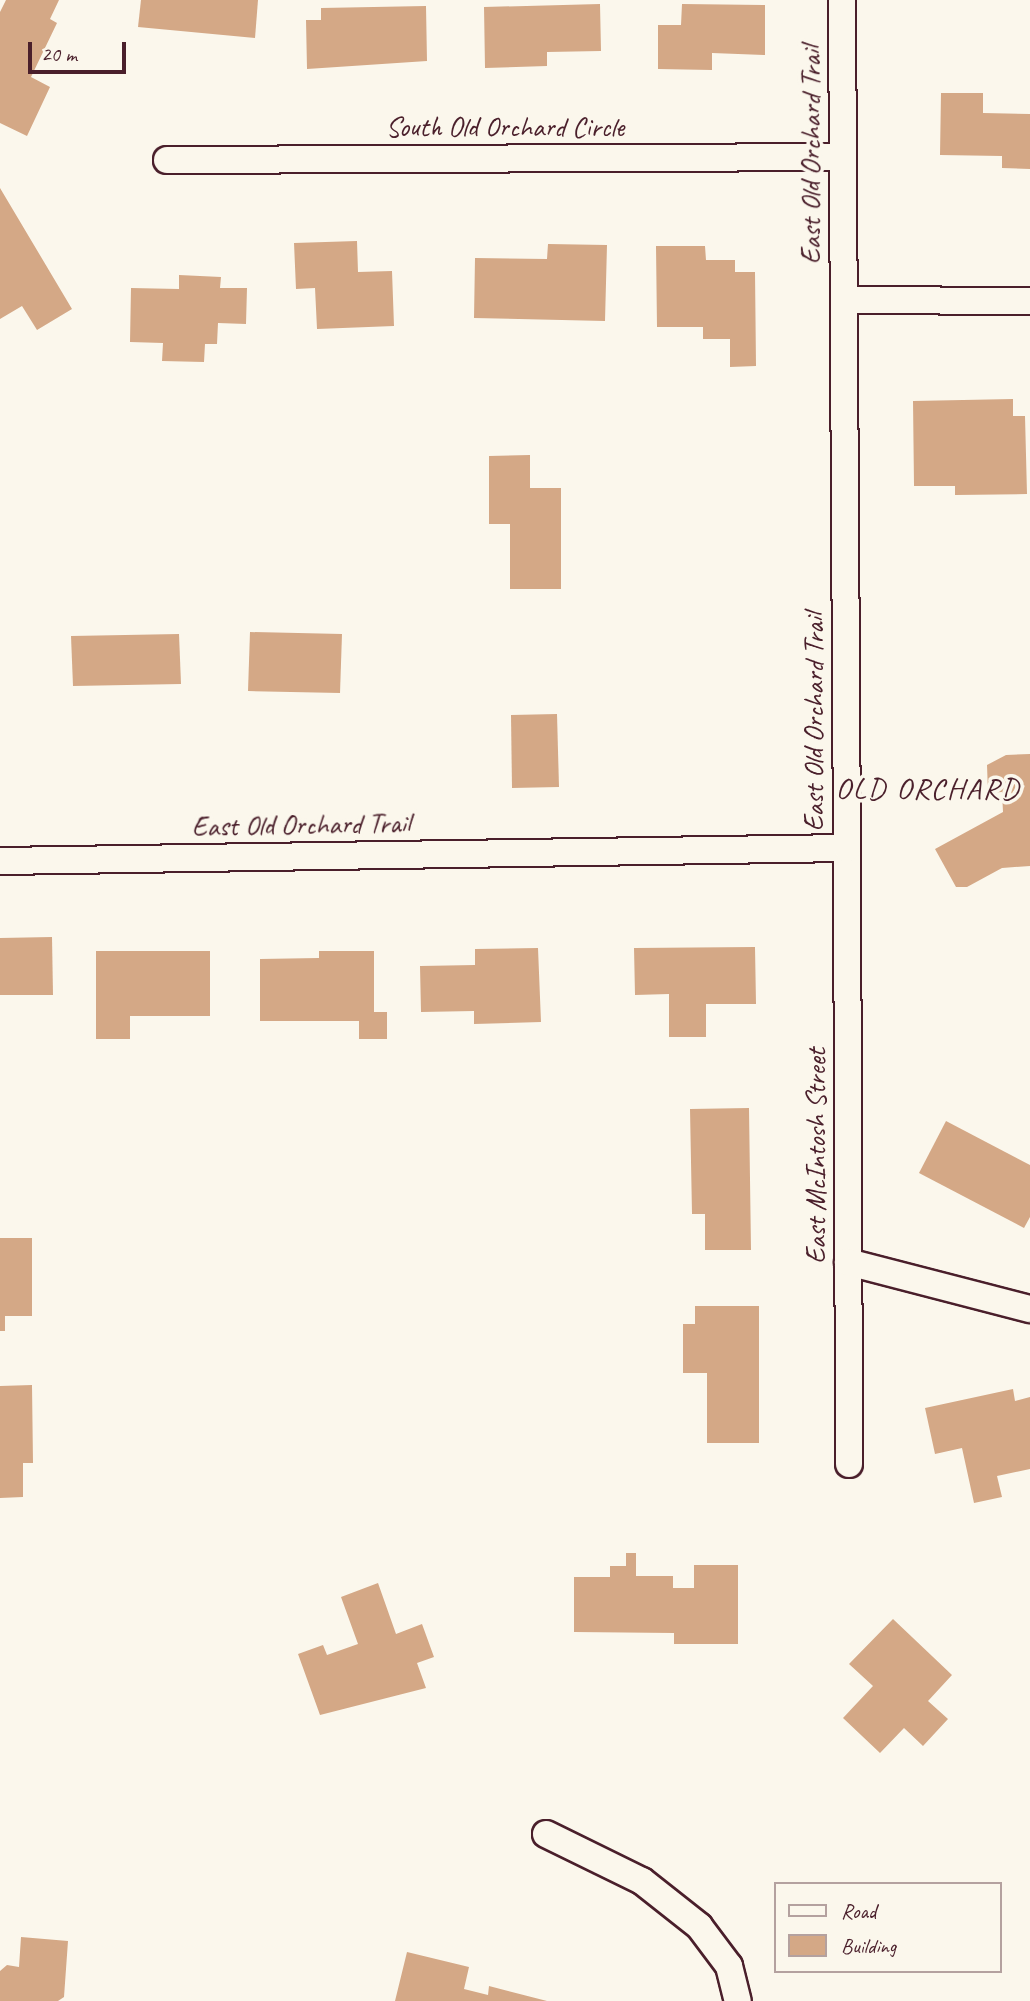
<!DOCTYPE html>
<style>
body{margin:0}
#map{position:relative;width:1030px;height:2001px;overflow:hidden;background:#fbf7ec;font-family:Caveat,sans-serif}
div>[style]{position:absolute}
.building>*{inset:0;background:#d4a886}
.roads{filter:drop-shadow(2px 0 #4a1f2b) drop-shadow(-2px 0 #4a1f2b) drop-shadow(0 2px #4a1f2b) drop-shadow(0 -2px #4a1f2b)}
.street>*{height:26px;margin:-13px;padding:0 13px;transform-origin:13px;border-radius:13px;background:#fbf7ec}
span{translate:-50% -50%;white-space:nowrap;text-align:center;line-height:1.15;-webkit-text-stroke:7px #fbf7ec;paint-order:stroke}
.street-label{font-size:28px;color:#4a1f2b}
.neighbourhood-label{font-size:30px;color:#4a1f2b;letter-spacing:2px}
.legend{position:absolute;left:774px;top:1882px;width:228px;height:91px;box-sizing:border-box;background:#fbf7ec;border:2px solid #b4a19f;margin:0;padding:9px 12px;list-style:none;font-size:21px;color:#4a1f2b}
.legend li{display:flex;align-items:center;gap:14px;height:35px}
.legend b{width:35px;border:2px solid #b4a19f}
.scale{position:absolute;left:28px;top:42px;width:98px;height:32px;box-sizing:border-box;border:4px solid #4a1f2b;border-top:0;padding-left:9px;font-size:21px;line-height:24px;white-space:nowrap;color:#4a1f2b;-webkit-text-stroke:5px #fbf7ec;paint-order:stroke}
</style>
<div id="map">
<div class="building">
<div style="clip-path:polygon(6px 0,59px 0,50px 19px,57px 23px,31px 77px,50px 87px,27px 136px,0 123px,0 12px)"></div>
<div style="clip-path:polygon(141px 0,258px 0,255px 38px,138px 27px)"></div>
<div style="clip-path:polygon(600px 4px,601px 51px,547px 52px,547px 66px,485px 68px,484px 7px)"></div>
<div style="clip-path:polygon(682px 4px,765px 5px,765px 55px,712px 53px,712px 70px,658px 69px,658px 25px,681px 25px)"></div>
<div style="clip-path:polygon(426px 6px,427px 61px,307px 69px,306px 20px,321px 20px,321px 8px)"></div>
<div style="clip-path:polygon(941px 93px,983px 93px,983px 113px,1030px 114px,1030px 169px,1002px 168px,1002px 156px,940px 155px)"></div>
<div style="clip-path:polygon(0 188px,72px 309px,37px 330px,22px 306px,0 319px)"></div>
<div style="clip-path:polygon(357px 241px,358px 272px,392px 271px,394px 326px,317px 329px,315px 288px,296px 289px,294px 243px)"></div>
<div style="clip-path:polygon(548px 244px,607px 245px,605px 321px,474px 318px,475px 258px,547px 259px)"></div>
<div style="clip-path:polygon(656px 246px,705px 246px,706px 260px,735px 260px,735px 272px,755px 272px,756px 366px,730px 367px,730px 339px,703px 339px,703px 327px,657px 327px)"></div>
<div style="clip-path:polygon(179px 275px,221px 277px,220px 288px,247px 288px,246px 324px,218px 323px,217px 344px,205px 344px,204px 362px,162px 361px,163px 343px,130px 342px,131px 288px,179px 289px)"></div>
<div style="clip-path:polygon(1013px 399px,1013px 416px,1025px 416px,1027px 494px,955px 495px,955px 486px,914px 486px,913px 401px)"></div>
<div style="clip-path:polygon(530px 455px,530px 488px,561px 488px,561px 589px,510px 589px,510px 524px,489px 524px,489px 456px)"></div>
<div style="clip-path:polygon(250px 632px,342px 634px,340px 693px,248px 691px)"></div>
<div style="clip-path:polygon(179px 634px,181px 684px,73px 686px,71px 636px)"></div>
<div style="clip-path:polygon(557px 714px,559px 787px,512px 788px,511px 715px)"></div>
<div style="clip-path:polygon(1030px 754px,1030px 866px,1002px 868px,967px 887px,956px 887px,935px 849px,1003px 812px,1002px 792px,988px 793px,987px 765px,1006px 755px)"></div>
<div style="clip-path:polygon(52px 937px,53px 995px,0 995px,0 938px)"></div>
<div style="clip-path:polygon(755px 947px,756px 1004px,706px 1004px,706px 1037px,669px 1037px,669px 994px,635px 995px,634px 948px)"></div>
<div style="clip-path:polygon(538px 948px,541px 1022px,474px 1024px,474px 1011px,421px 1012px,420px 966px,475px 965px,475px 949px)"></div>
<div style="clip-path:polygon(96px 951px,210px 951px,210px 1016px,130px 1016px,130px 1039px,96px 1039px)"></div>
<div style="clip-path:polygon(319px 951px,374px 951px,374px 1012px,387px 1012px,387px 1039px,359px 1039px,359px 1021px,260px 1021px,260px 959px,319px 958px)"></div>
<div style="clip-path:polygon(749px 1108px,751px 1250px,705px 1250px,705px 1214px,692px 1214px,690px 1109px)"></div>
<div style="clip-path:polygon(946px 1121px,1030px 1165px,1030px 1217px,1024px 1228px,919px 1173px)"></div>
<div style="clip-path:polygon(0 1238px,32px 1238px,32px 1316px,5px 1316px,5px 1331px,0 1331px)"></div>
<div style="clip-path:polygon(695px 1306px,759px 1306px,759px 1443px,707px 1443px,707px 1373px,683px 1373px,683px 1324px,695px 1324px)"></div>
<div style="clip-path:polygon(32px 1385px,33px 1463px,23px 1463px,23px 1497px,0 1498px,0 1386px)"></div>
<div style="clip-path:polygon(1013px 1389px,1015px 1401px,1030px 1397px,1030px 1469px,997px 1476px,1002px 1497px,974px 1503px,962px 1448px,935px 1454px,925px 1408px)"></div>
<div style="clip-path:polygon(626px 1553px,636px 1553px,636px 1576px,673px 1576px,673px 1588px,694px 1588px,694px 1565px,738px 1565px,738px 1644px,674px 1644px,674px 1633px,574px 1632px,574px 1577px,610px 1577px,610px 1566px,626px 1566px)"></div>
<div style="clip-path:polygon(378px 1583px,396px 1634px,422px 1624px,434px 1657px,417px 1663px,426px 1688px,320px 1715px,298px 1654px,323px 1645px,327px 1655px,358px 1644px,341px 1597px)"></div>
<div style="clip-path:polygon(893px 1619px,952px 1675px,928px 1701px,948px 1719px,923px 1746px,904px 1728px,880px 1753px,843px 1718px,873px 1686px,849px 1664px)"></div>
<div style="clip-path:polygon(21px 1937px,68px 1941px,64px 1997px,58px 2001px,0 2001px,0 1971px,7px 1965px,19px 1967px)"></div>
<div style="clip-path:polygon(407px 1952px,469px 1967px,464px 1989px,488px 1995px,489px 1986px,547px 2001px,395px 2001px)"></div>
</div>
<div class="roads">
<div class="street">
<div style="left:167px;top:160px;width:675px;rotate:-0.25deg"></div>
<div style="left:844px;top:300px;width:186px;rotate:0.3deg"></div>
<div style="left:847px;top:848px;width:616px;rotate:89.81deg"></div>
<div style="left:0;top:861px;width:847px;rotate:-0.88deg"></div>
<div style="left:847px;top:848px;width:848px;rotate:-90.34deg"></div>
<div style="left:848px;top:1262px;width:188px;rotate:14.5deg"></div>
<div style="left:546px;top:1834px;width:107px;rotate:26.1deg"></div>
<div style="left:642px;top:1881px;width:73px;rotate:38.3deg"></div>
<div style="left:699px;top:1926px;width:50px;rotate:53.1deg"></div>
<div style="left:729px;top:1966px;width:36px;rotate:76deg"></div>
</div>
</div>
<div class="street-label">
<span style="left:505px;top:127px">South Old Orchard Circle</span>
<span style="left:811px;top:155px;rotate:-90deg">East Old Orchard Trail</span>
<span style="left:814px;top:722px;rotate:-90deg">East Old Orchard Trail</span>
<span style="left:301px;top:825px;rotate:-1deg">East Old Orchard Trail</span>
<span style="left:816px;top:1156px;rotate:-90deg">East McIntosh Street</span>
</div>
<div class="neighbourhood-label">
<span style="left:928px;top:788px">OLD ORCHARD</span>
</div>
<ul class="legend">
<li><b style="height:9px;background:#fbf7ec"></b>Road</li>
<li><b style="height:19px;background:#d4a886"></b>Building</li>
</ul>
<div class="scale">20 m</div>
</div>
